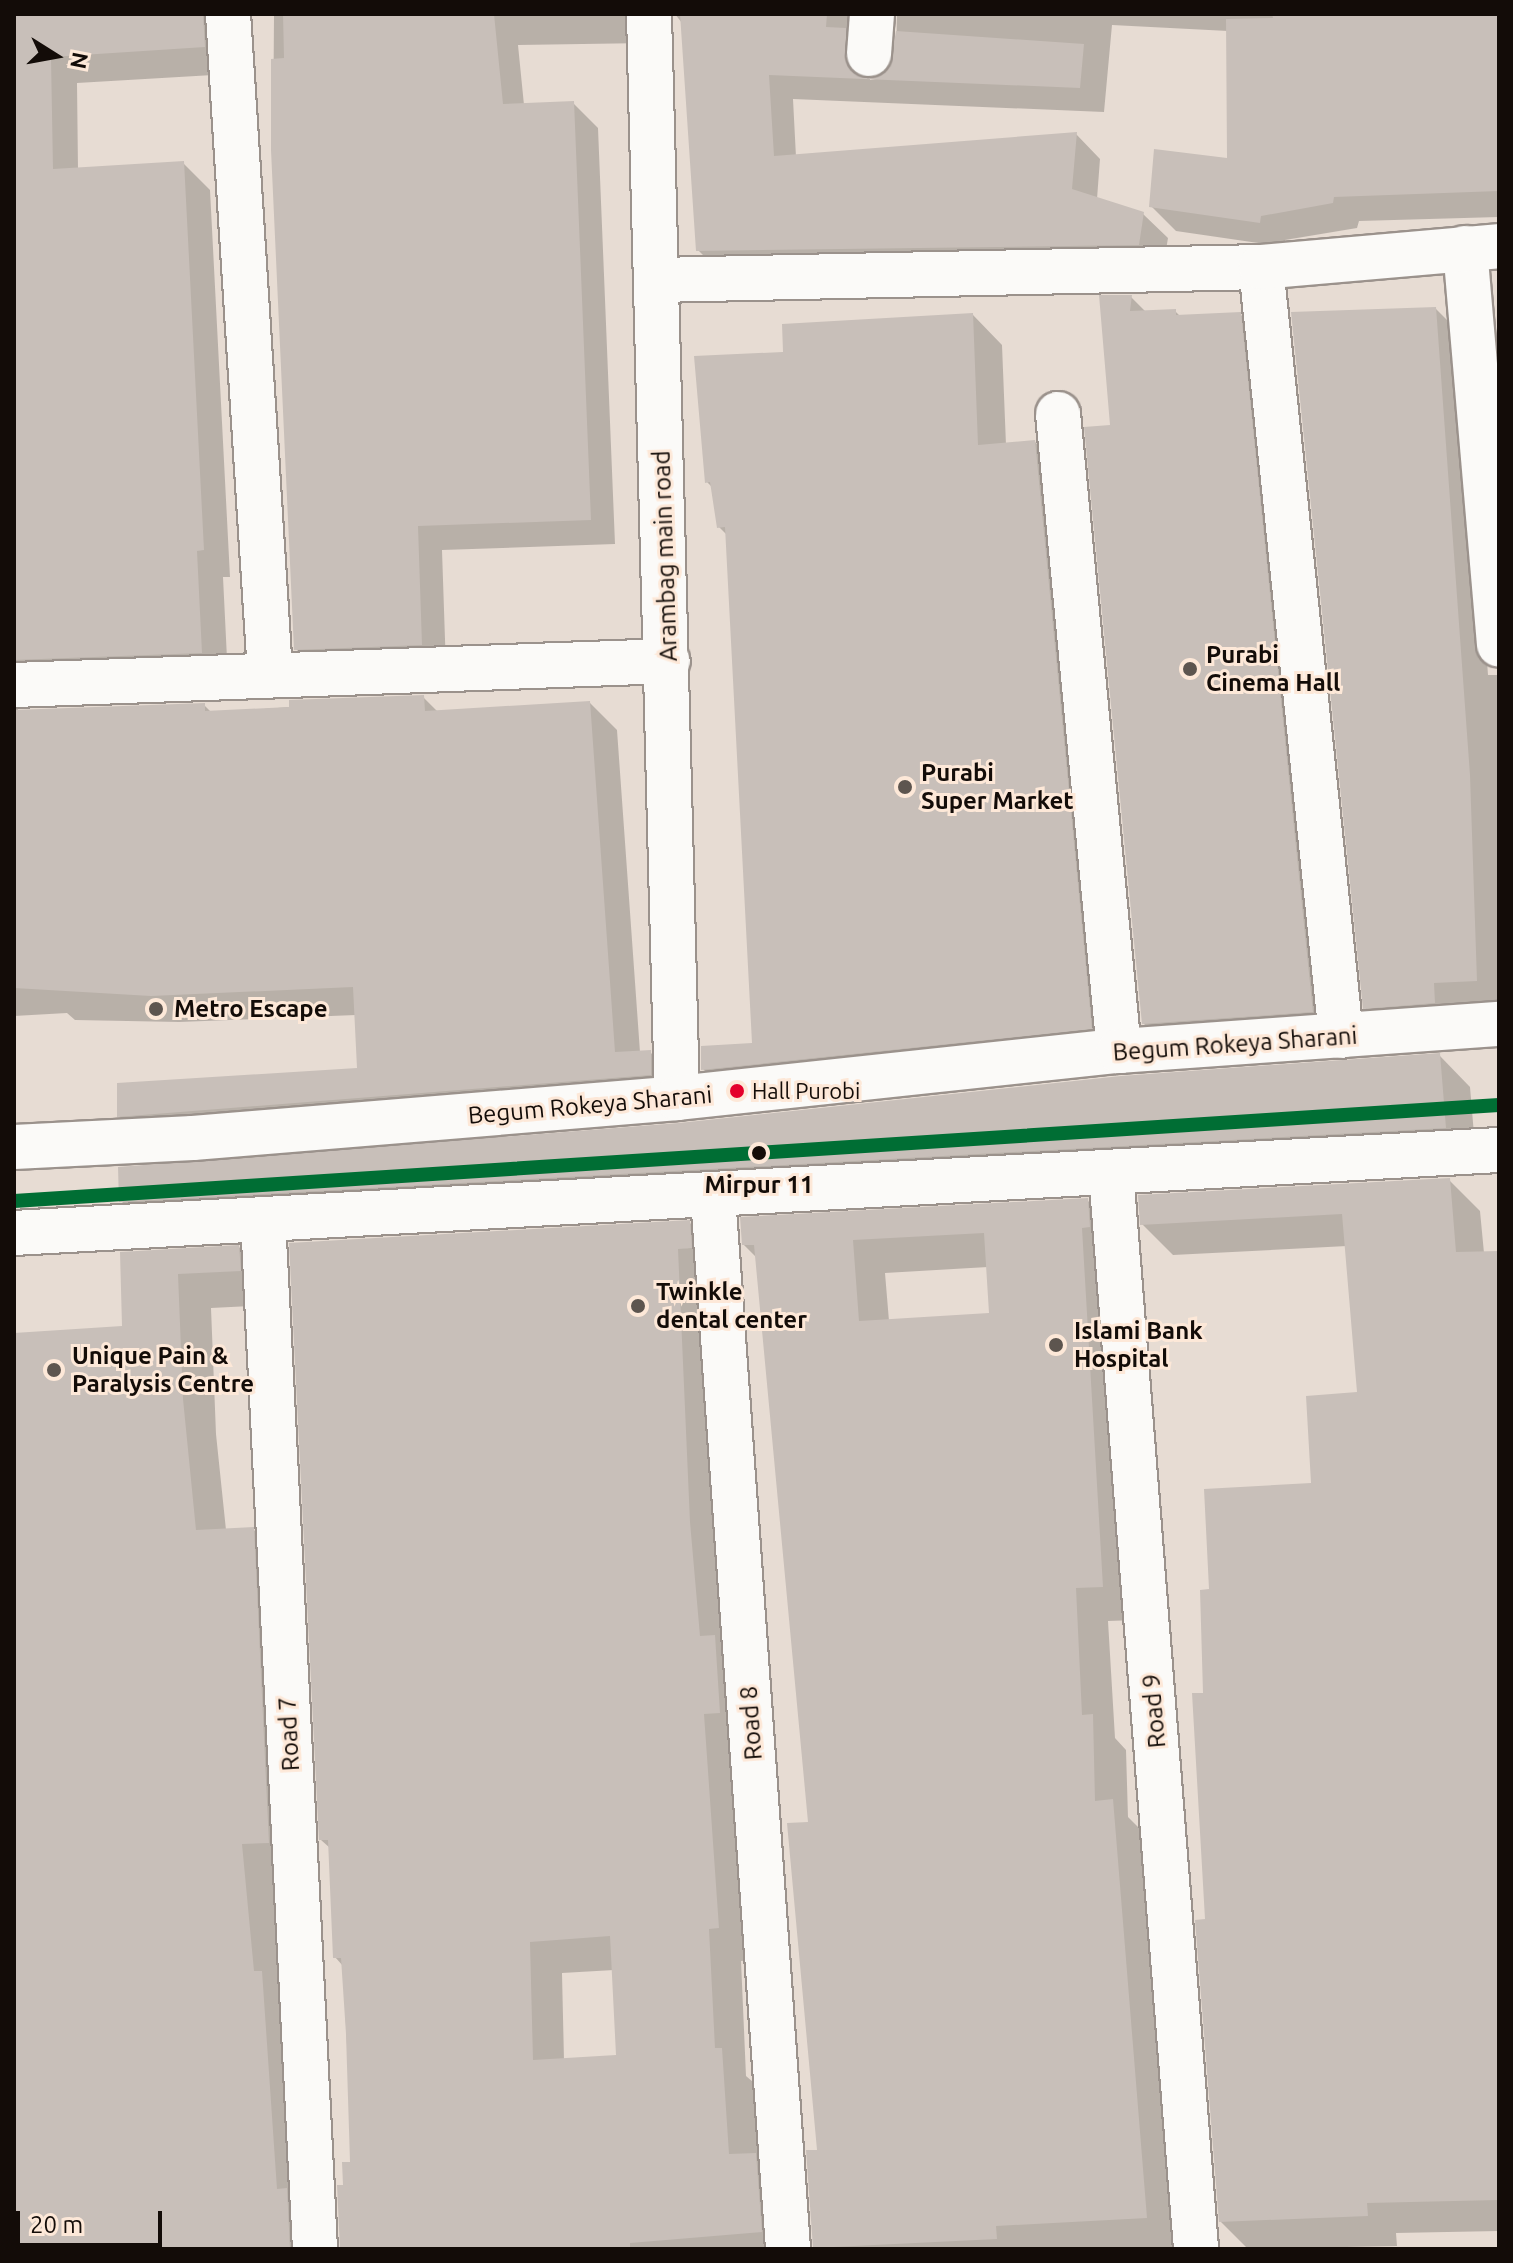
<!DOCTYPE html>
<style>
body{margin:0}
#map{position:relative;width:1513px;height:2263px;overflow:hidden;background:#e7dcd3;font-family:Ubuntu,sans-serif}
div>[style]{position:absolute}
.shadow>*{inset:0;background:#0003}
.building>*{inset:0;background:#c8bfb9}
.roads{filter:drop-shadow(2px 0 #9b928c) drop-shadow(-2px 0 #9b928c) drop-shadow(0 2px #9b928c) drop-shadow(0 -2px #9b928c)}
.street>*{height:44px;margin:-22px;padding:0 22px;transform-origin:22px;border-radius:22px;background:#fbfaf8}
.secondary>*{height:44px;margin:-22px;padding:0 22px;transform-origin:22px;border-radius:22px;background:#fbfaf8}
.primary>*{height:44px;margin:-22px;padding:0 22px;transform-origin:22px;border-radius:22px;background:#fbfaf8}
.metro-1>*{height:14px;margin:-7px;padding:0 7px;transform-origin:7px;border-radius:7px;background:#006e34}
.dots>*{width:22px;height:22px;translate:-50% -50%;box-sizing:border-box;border:4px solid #fde8d8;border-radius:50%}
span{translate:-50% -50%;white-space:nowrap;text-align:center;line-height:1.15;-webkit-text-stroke:6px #fde8d8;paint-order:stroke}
.bus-label{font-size:22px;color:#130c08}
.left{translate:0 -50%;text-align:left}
.street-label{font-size:24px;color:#130c08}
.poi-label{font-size:24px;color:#130c08;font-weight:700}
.stop-label{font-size:24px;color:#130c08;font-weight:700}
.frame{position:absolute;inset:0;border:16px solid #130c08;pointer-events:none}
.north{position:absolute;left:16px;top:16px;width:80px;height:80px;-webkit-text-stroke:6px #fde8d8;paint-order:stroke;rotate:101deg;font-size:22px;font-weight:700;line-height:32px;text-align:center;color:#130c08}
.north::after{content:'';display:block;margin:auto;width:28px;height:36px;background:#130c08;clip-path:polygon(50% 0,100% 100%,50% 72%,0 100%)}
.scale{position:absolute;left:16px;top:2211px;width:146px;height:36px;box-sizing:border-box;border:4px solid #130c08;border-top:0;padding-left:10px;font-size:24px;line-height:28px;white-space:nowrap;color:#130c08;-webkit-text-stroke:6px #fde8d8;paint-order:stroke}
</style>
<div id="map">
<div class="shadow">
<div style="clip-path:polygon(14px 14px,209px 14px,213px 75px,77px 83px,78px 169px,183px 163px,210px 190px,230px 577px,223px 577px,228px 679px,18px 701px,18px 712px,204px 705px,212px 713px,423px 697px,438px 712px,590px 703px,617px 730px,640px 1052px,650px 1052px,677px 1079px,146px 1143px,119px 1116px,359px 1070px,356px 1015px,179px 1022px,75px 1020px,67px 1013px,14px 1016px)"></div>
<div style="clip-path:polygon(274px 14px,671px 14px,652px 26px,648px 43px,518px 45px,524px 105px,573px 103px,598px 128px,615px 544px,442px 550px,446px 669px,320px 674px,296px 649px,273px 150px)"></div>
<div style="clip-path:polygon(675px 14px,896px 14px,885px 16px,871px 37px,870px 80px,882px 78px,896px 56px,897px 14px,1499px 14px,1499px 217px,1359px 221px,1357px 228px,1285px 240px,1285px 247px,1176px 231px,1151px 206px,1230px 160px,1228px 31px,1112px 25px,1104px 112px,793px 99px,796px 157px,1076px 134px,1100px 159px,1097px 199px,1143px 214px,1168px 238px,1163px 268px,723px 275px,698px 250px,682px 23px)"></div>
<div style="clip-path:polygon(1131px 297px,1146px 312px,1175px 311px,1181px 317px,1240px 314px,1270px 345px,1343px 1042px,1174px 1054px,1143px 1023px,1112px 426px)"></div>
<div style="clip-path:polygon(1436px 309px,1464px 337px,1488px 675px,1499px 675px,1499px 1008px,1393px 1036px,1365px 1008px)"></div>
<div style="clip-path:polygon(973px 315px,1002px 345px,1006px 445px,1035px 442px,1064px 471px,1120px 1058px,733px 1099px,703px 1069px,754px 1045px,727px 535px,719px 527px,713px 488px,707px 482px,785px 354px)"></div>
<div style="clip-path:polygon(1439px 1055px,1470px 1087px,1476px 1158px,152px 1232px,121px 1201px,679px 1125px)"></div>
<div style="clip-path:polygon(1449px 1180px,1480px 1211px,1484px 1253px,1499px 1253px,1499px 2231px,1396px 2233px,1397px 2246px,1248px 2249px,1221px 2222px,1207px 1921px,1205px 1695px,1211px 1591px,1314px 1485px,1359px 1394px,1347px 1246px,1173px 1255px,1142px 1224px)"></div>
<div style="clip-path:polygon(evenodd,1087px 1200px,1121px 1234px,1136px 1620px,1108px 1621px,1115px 1738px,1126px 1750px,1128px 1817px,1146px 1835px,1179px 2249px,814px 2249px,820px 2152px,810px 1824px,757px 1258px,743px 1244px,1087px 1200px,988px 1267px,991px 1315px,889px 1321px,885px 1273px,988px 1267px)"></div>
<div style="clip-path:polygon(evenodd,689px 1222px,721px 1255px,751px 1960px,741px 1961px,746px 2076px,753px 2082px,758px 2158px,788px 2188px,792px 2249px,341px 2249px,345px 2187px,353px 2164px,343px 1966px,335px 1957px,330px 1848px,321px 1840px,689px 1222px,614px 1970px,618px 2057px,564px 2060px,562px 1973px,614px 1970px)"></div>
<div style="clip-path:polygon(239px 1247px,273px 1282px,274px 1305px,211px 1308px,216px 1434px,226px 1530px,253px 1529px,287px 1563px,322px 2249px,14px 2249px,14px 1335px,124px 1328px,122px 1254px)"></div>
</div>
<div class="building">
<div style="clip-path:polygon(14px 14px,203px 14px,205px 47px,51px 57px,53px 169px,184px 161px,204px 550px,197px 551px,202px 653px,14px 660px)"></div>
<div style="clip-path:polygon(283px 14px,494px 14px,503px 104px,574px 101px,591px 520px,418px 526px,422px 645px,294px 650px,271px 150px,271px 59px,284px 58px)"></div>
<div style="clip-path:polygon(680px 14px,827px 14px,826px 27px,846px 28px,847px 66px,868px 79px,890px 67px,896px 31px,1084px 44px,1080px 88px,769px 75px,774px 156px,1077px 132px,1072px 189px,1144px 212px,1139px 245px,696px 251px)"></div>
<div style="clip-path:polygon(1272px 14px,1499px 14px,1499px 191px,1334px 197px,1333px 203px,1261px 216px,1260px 223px,1149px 207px,1154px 149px,1227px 158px,1226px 19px,1273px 18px)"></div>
<div style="clip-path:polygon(1099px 295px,1132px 295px,1130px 311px,1176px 309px,1176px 315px,1241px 312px,1313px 1012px,1142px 1024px,1084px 427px,1110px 425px)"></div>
<div style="clip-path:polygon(1436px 307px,1470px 775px,1477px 981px,1434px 983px,1435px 1003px,1363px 1009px,1291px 312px)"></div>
<div style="clip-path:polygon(973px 313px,978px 445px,1035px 440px,1092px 1029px,701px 1070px,701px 1046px,752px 1043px,725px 527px,717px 528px,710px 482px,705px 483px,694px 356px,783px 352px,782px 324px)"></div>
<div style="clip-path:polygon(424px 695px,425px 711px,590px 701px,615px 1052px,651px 1050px,651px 1075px,117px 1117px,117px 1083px,357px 1068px,353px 987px,151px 996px,14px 988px,14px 710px,205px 703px,205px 711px,289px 707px,289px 700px)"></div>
<div style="clip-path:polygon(1440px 1053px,1446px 1128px,119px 1202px,118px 1167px,679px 1123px,1121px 1076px)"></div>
<div style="clip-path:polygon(1450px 1178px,1456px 1252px,1499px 1251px,1499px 2200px,1367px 2203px,1368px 2216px,1219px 2222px,1195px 1920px,1205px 1919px,1192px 1693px,1203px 1693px,1200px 1590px,1209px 1589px,1204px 1489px,1311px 1483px,1306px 1396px,1357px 1392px,1342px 1214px,1140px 1225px,1138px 1195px)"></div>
<div style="clip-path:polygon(evenodd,1088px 1198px,1090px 1227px,1082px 1228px,1103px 1587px,1076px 1588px,1082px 1715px,1093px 1714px,1095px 1801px,1113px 1799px,1147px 2218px,996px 2226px,997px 2239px,813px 2248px,806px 2150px,817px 2150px,787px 1823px,808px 1822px,754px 1245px,742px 1245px,740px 1217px,1088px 1198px,984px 1233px,989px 1313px,859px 1321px,853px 1240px,984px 1233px)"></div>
<div style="clip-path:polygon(evenodd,690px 1220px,692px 1248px,678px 1249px,690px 1522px,700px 1636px,715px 1635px,720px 1713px,704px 1714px,719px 1928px,709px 1929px,715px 2048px,722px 2048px,729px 2154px,756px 2153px,762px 2232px,630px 2243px,630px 2249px,340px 2249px,337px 2185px,343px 2185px,342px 2162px,350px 2162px,346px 2034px,341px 1958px,333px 1958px,328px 1840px,319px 1840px,289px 1243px,690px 1220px,610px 1936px,616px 2055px,533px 2060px,530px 1942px,610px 1936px)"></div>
<div style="clip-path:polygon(239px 1245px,241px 1271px,178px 1274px,183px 1399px,196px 1530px,254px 1527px,269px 1843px,242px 1844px,254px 1971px,262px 1971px,277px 2189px,287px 2188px,290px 2249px,14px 2249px,14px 1333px,122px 1326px,120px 1252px)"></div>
</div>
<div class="roads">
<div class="street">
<div style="left:228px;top:14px;width:659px;rotate:86.35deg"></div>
<div style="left:869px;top:54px;width:40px;rotate:-85.7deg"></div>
<div style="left:1465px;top:248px;width:398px;rotate:85.1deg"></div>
<div style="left:1261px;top:267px;width:773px;rotate:84.06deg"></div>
<div style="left:657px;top:280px;width:604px;rotate:-1.23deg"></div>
<div style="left:1261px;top:267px;width:239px;rotate:-5deg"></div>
<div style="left:1058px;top:414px;width:640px;rotate:84.53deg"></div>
<div style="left:14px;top:685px;width:654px;rotate:-2.1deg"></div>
<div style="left:1111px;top:1173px;width:1079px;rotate:85.48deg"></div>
<div style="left:713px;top:1197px;width:1055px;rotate:85.92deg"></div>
<div style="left:263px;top:1219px;width:1031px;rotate:87.11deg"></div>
</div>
<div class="secondary">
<div style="left:649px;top:14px;width:1084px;rotate:88.52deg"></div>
</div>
<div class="primary">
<div style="left:14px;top:1147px;width:179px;rotate:-2.9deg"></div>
<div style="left:193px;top:1138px;width:486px;rotate:-4.7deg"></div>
<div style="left:677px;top:1098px;width:444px;rotate:-6.1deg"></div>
<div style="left:1119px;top:1051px;width:381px;rotate:-4.1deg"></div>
<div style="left:14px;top:1233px;width:1487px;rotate:-3.2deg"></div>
</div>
</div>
<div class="metro-1">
<div style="left:14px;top:1201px;width:1488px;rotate:-3.7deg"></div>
</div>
<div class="dots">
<div style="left:1190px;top:669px;background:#5d554f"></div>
<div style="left:905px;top:787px;background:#5d554f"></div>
<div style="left:156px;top:1009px;background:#5d554f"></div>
<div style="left:737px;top:1091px;background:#e4002b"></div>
<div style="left:759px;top:1153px;background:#130c08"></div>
<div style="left:638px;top:1306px;background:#5d554f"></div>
<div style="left:1056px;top:1345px;background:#5d554f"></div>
<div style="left:54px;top:1370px;background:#5d554f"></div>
</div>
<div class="bus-label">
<span class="left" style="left:752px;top:1091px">Hall Purobi</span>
</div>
<div class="street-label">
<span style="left:665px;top:556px;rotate:-92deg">Arambag main road</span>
<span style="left:1235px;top:1044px;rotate:-4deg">Begum Rokeya Sharani</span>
<span style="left:590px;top:1105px;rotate:-5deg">Begum Rokeya Sharani</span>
<span style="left:1154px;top:1711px;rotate:-95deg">Road 9</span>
<span style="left:751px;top:1723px;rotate:-94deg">Road 8</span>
<span style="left:289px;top:1734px;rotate:-93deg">Road 7</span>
</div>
<div class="poi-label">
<span class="left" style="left:1206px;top:669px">Purabi<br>Cinema Hall</span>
<span class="left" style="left:921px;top:787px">Purabi<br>Super Market</span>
<span class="left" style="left:174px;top:1009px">Metro Escape</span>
<span class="left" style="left:656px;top:1306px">Twinkle<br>dental center</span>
<span class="left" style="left:1074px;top:1345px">Islami Bank<br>Hospital</span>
<span class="left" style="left:72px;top:1370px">Unique Pain &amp;<br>Paralysis Centre</span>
</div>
<div class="stop-label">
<span style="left:759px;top:1185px">Mirpur 11</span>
</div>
<div class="frame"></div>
<div class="north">N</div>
<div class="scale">20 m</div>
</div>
